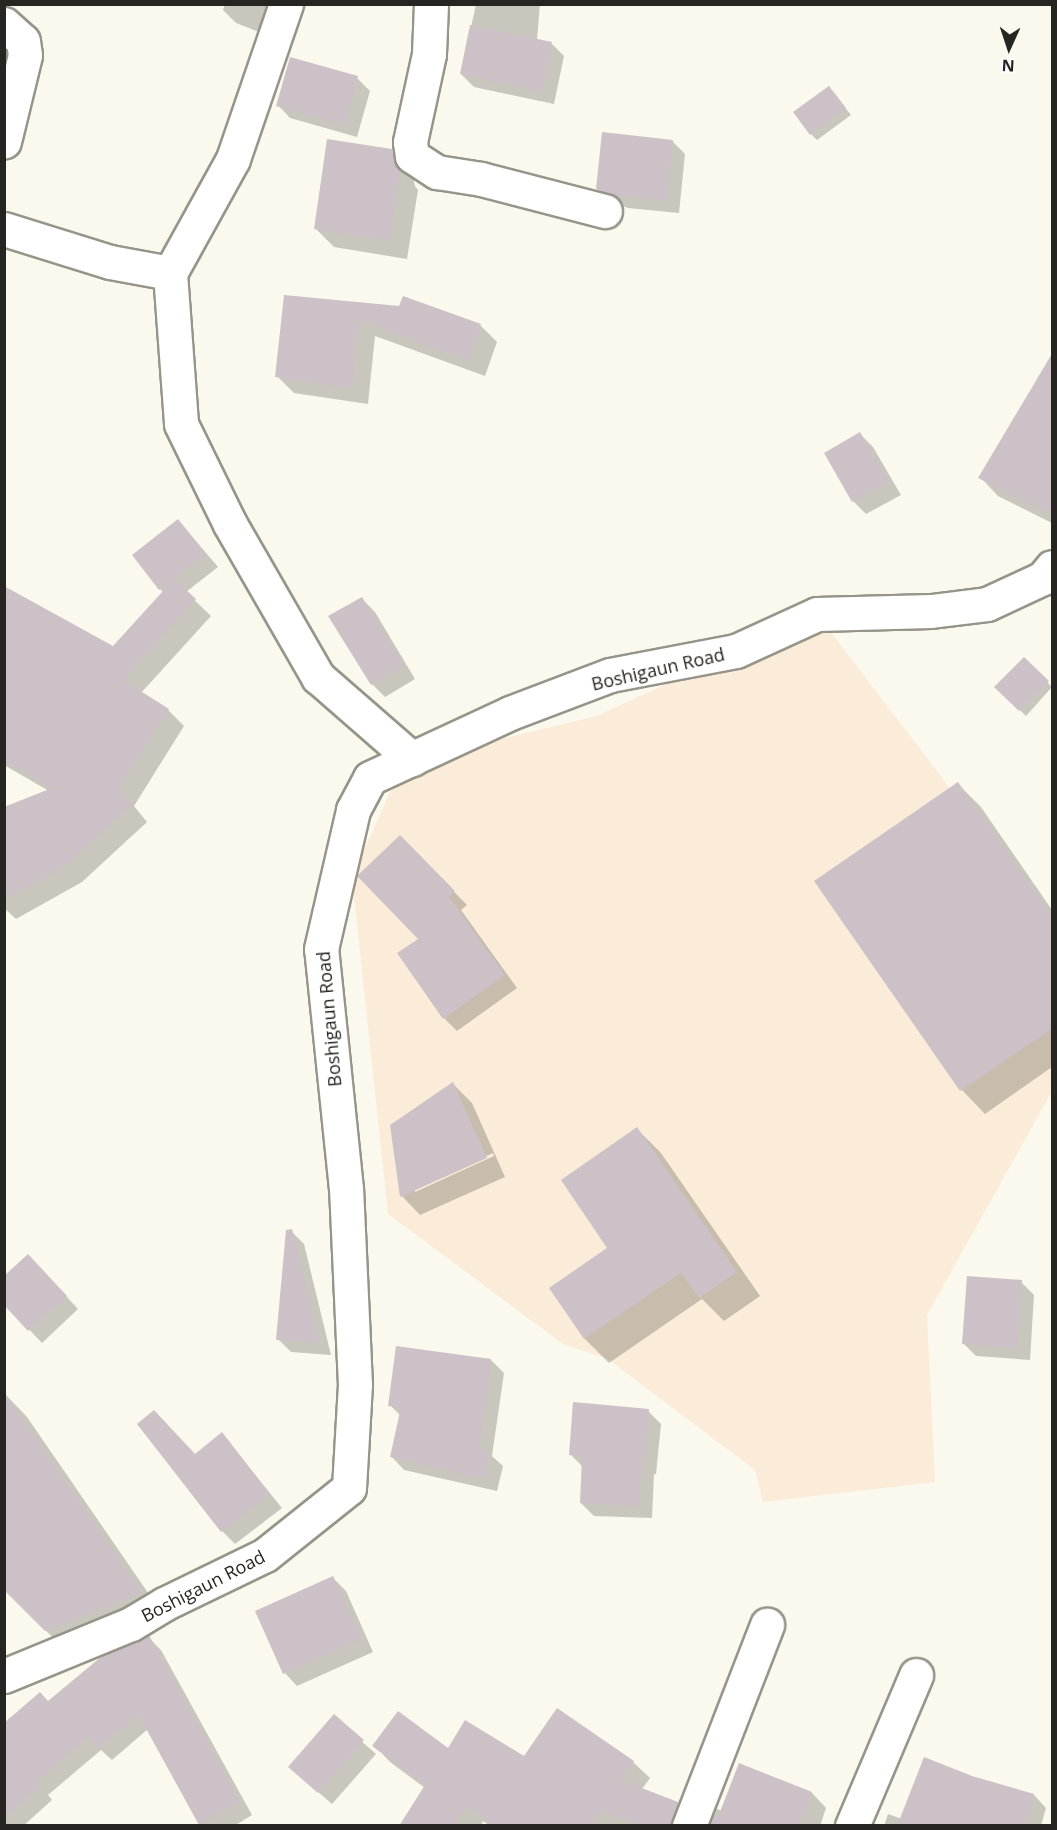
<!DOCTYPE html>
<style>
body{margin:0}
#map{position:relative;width:1057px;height:1830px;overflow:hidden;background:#fbf8ed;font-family:"Open Sans",sans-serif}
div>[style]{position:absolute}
.industrial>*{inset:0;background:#faecd8}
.shadow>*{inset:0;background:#0003}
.building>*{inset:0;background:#ccc1c7}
.roads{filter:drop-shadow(2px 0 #979489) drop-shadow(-2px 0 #979489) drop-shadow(0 2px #979489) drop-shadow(0 -2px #979489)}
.minor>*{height:33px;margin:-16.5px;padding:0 16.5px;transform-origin:16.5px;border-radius:16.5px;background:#fff}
span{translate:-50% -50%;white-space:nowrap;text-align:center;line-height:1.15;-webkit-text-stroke:4.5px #fff;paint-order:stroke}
.street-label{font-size:18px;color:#262521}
.frame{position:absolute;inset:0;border:6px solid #262521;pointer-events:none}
.north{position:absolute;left:979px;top:18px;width:60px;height:60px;-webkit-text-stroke:4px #fff;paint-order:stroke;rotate:183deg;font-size:16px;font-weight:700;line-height:24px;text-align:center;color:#262521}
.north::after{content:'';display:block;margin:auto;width:21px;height:27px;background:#262521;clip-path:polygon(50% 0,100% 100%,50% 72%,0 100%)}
</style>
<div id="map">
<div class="industrial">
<div style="clip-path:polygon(817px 614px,1052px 922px,1052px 1091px,927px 1315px,935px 1482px,763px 1502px,755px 1470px,608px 1359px,563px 1344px,388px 1214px,352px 877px,390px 792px,426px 767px,488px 742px,597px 716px)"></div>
</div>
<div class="shadow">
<div style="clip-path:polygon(225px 4px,285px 4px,272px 37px,236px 23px,223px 10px)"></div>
<div style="clip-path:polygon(476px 4px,540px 4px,537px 40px,551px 43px,564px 56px,554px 104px,474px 87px,461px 74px)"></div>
<div style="clip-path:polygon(4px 52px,18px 65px,4px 112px)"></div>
<div style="clip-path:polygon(357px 78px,370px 91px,357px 137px,290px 118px,278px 105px)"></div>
<div style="clip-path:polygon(829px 88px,851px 115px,817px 140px,811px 134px)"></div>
<div style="clip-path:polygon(672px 141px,685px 154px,679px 213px,628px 208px,611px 202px,598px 189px)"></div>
<div style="clip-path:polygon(391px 150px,411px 169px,415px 186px,418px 190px,407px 259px,334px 247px,315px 228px)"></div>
<div style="clip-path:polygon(285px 296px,400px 308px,403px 298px,481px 326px,497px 342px,485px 376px,375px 336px,368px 404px,294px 393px,277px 376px)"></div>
<div style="clip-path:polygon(1052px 355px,1052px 523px,998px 496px,980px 477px)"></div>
<div style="clip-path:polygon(860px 434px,873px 447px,901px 495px,866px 514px,853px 501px,826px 454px)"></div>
<div style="clip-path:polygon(178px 520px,218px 567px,186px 592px,211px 616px,141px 693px,168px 710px,184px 726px,134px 806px,147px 822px,82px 882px,16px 919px,4px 908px,4px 809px,49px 791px,4px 765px,4px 587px,113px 647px,163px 592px,160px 589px)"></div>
<div style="clip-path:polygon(362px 599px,375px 612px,415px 679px,385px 697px,372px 684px)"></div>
<div style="clip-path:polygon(1024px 659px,1052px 687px,1026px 716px,996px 687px)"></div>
<div style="clip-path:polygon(958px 784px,981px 807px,1052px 910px,1052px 1067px,985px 1114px,962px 1090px,816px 882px)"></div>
<div style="clip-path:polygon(400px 837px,467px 905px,461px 910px,517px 988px,457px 1031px,444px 1018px,420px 939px)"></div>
<div style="clip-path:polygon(evenodd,453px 1084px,472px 1103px,505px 1177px,420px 1215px,402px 1196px,453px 1084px,493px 1153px,494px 1156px,415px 1192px,415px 1189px,493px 1153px)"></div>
<div style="clip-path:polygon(637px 1129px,661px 1153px,760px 1296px,724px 1321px,702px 1299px,609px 1363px,585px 1339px,551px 1289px,609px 1248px)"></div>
<div style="clip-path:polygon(291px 1231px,304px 1244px,331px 1355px,291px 1352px,278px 1339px)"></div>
<div style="clip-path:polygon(41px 1269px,78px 1309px,42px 1343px,4px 1303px)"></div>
<div style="clip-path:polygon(1021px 1282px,1034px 1295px,1030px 1360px,976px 1356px,963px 1343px)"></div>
<div style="clip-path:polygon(491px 1360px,504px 1373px,492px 1456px,503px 1466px,497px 1491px,404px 1470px,392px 1457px,401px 1416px,390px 1405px)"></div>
<div style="clip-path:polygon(5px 1394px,27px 1417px,164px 1616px,69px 1654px,4px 1588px)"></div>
<div style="clip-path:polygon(648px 1411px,661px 1424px,656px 1474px,654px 1474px,652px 1518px,594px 1516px,581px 1503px,583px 1467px,570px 1454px)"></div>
<div style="clip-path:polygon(222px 1434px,282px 1508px,235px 1544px,222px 1531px,195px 1455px)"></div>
<div style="clip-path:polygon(333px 1578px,346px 1591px,373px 1652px,297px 1686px,285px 1673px)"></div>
<div style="clip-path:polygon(148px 1637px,161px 1650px,252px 1815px,234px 1826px,202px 1826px,148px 1729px,112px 1760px,101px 1750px,48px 1795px,52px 1800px,23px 1826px,4px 1826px,4px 1724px,48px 1702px)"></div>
<div style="clip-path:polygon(334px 1717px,376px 1754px,332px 1804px,303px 1779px)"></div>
<div style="clip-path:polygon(374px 1745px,524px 1758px,633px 1762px,650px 1778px,642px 1789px,678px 1803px,694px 1819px,692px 1826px,490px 1826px,483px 1821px,481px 1826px,408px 1826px,425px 1788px,390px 1762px)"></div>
<div style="clip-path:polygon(972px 1777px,1034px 1795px,1046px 1808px,1041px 1826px,884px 1826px,888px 1814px,902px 1819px)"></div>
<div style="clip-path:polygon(812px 1793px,826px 1808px,820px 1826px,710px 1826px,717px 1809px,722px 1811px)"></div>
</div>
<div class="building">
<div style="clip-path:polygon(470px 25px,552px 42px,542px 92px,460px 74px)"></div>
<div style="clip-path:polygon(290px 57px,358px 76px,345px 125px,276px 106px)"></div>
<div style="clip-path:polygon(829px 86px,846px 108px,810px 135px,793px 112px)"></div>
<div style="clip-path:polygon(602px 132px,673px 140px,667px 201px,614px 195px,596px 189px)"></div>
<div style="clip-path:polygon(327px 139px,392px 149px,396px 166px,400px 170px,389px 241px,314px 229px)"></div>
<div style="clip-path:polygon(284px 295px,399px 306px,403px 296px,481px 324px,468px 360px,358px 320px,352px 388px,275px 377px)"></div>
<div style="clip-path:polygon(1053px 352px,1053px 514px,978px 478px)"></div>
<div style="clip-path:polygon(860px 432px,889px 482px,852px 502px,824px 453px)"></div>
<div style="clip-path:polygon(178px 519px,206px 554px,159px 590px,132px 555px)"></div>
<div style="clip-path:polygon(174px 579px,196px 599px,123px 680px,169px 709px,118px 789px,132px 805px,65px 866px,4px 900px,4px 807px,52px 788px,4px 760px,4px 586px,113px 646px)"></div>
<div style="clip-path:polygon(362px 597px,404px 665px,371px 685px,328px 616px)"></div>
<div style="clip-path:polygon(1024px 657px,1049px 681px,1019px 711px,994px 687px)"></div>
<div style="clip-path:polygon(958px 782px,1053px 918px,1053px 1028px,960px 1091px,814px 881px)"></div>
<div style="clip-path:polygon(400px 835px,455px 891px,449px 897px,505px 975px,443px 1019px,397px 953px,418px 939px,357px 876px)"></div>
<div style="clip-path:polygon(453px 1082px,487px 1158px,400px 1197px,390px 1125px)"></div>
<div style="clip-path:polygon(637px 1127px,737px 1272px,699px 1298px,681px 1273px,584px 1339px,549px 1288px,607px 1248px,561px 1180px)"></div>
<div style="clip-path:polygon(292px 1229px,319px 1343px,276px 1340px,286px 1230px)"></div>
<div style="clip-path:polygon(28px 1254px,67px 1296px,28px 1331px,4px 1305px,4px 1276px)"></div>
<div style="clip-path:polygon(967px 1276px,1022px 1280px,1017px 1348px,962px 1344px)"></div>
<div style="clip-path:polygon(396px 1346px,491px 1359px,479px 1449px,490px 1451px,484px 1479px,390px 1457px,401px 1407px,388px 1406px)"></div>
<div style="clip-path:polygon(4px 1392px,94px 1523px,142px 1593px,45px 1631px,4px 1590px)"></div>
<div style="clip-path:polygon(573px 1402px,649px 1409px,644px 1462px,641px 1462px,640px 1506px,580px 1503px,582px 1456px,569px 1455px)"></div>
<div style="clip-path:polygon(154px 1410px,195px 1454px,222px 1432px,270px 1494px,221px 1532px,137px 1424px)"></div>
<div style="clip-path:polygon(333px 1576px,362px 1639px,283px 1674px,255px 1611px)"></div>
<div style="clip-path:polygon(149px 1635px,240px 1802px,199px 1825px,138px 1714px,98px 1749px,88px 1737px,36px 1782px,40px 1786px,4px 1818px,4px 1723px,40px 1692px,48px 1701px,101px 1657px)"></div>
<div style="clip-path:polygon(557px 1708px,634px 1761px,621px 1780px,678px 1802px,671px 1826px,640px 1826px,600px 1811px,590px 1826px,495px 1826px,467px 1806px,454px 1826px,399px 1826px,425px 1785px,372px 1746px,398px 1711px,448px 1748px,465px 1720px,524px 1756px)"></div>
<div style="clip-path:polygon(334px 1714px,364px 1740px,318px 1793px,288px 1767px)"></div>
<div style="clip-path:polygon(924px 1757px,972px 1776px,1034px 1794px,1025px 1826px,897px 1826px)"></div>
<div style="clip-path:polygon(739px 1763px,812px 1792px,799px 1826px,709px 1826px,713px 1815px,718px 1817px)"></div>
</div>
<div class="roads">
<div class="minor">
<div style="left:286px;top:4px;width:164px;rotate:108.9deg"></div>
<div style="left:233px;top:159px;width:130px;rotate:118.9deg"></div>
<div style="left:170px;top:273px;width:151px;rotate:85.8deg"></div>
<div style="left:181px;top:424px;width:111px;rotate:63.9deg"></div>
<div style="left:230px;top:524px;width:177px;rotate:60.1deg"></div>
<div style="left:318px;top:677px;width:125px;rotate:41.1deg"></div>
<div style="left:431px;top:4px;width:50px;rotate:92.3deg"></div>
<div style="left:429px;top:54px;width:90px;rotate:102.2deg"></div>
<div style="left:410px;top:142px;width:14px;rotate:82deg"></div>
<div style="left:412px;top:156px;width:30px;rotate:33deg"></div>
<div style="left:437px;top:172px;width:45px;rotate:9deg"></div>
<div style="left:481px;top:179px;width:128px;rotate:14.5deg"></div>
<div style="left:4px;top:24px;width:25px;rotate:42deg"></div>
<div style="left:23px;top:41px;width:14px;rotate:82deg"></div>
<div style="left:25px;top:55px;width:89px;rotate:103.7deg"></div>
<div style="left:4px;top:229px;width:111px;rotate:17.3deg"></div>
<div style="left:110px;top:262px;width:61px;rotate:10.4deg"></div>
<div style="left:4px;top:1676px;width:137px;rotate:-22.3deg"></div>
<div style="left:131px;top:1624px;width:39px;rotate:-31deg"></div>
<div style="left:164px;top:1604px;width:112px;rotate:-25.9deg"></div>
<div style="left:265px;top:1555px;width:107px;rotate:-38.6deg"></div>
<div style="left:349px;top:1488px;width:103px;rotate:-86.7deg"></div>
<div style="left:355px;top:1385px;width:196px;rotate:-92.6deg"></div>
<div style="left:346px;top:1189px;width:241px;rotate:-95.9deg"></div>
<div style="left:321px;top:949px;width:143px;rotate:-77deg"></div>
<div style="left:353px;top:810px;width:36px;rotate:-62deg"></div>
<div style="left:370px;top:778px;width:154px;rotate:-24.9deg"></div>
<div style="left:510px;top:713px;width:107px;rotate:-20.8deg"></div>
<div style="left:610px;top:675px;width:128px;rotate:-10.8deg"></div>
<div style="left:736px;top:651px;width:89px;rotate:-24.6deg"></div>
<div style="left:817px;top:614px;width:114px;rotate:-1.5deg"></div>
<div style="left:931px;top:611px;width:56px;rotate:-7.1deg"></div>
<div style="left:987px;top:604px;width:62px;rotate:-24.9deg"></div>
<div style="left:1043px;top:578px;width:14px;rotate:-51deg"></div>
<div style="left:689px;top:1826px;width:216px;rotate:-68.8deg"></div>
<div style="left:852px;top:1826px;width:164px;rotate:-67deg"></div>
</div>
</div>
<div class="street-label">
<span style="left:658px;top:669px;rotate:-13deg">Boshigaun Road</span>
<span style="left:329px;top:1019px;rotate:-95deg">Boshigaun Road</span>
<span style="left:203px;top:1586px;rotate:-27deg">Boshigaun Road</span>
</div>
<div class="frame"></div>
<div class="north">N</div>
</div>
